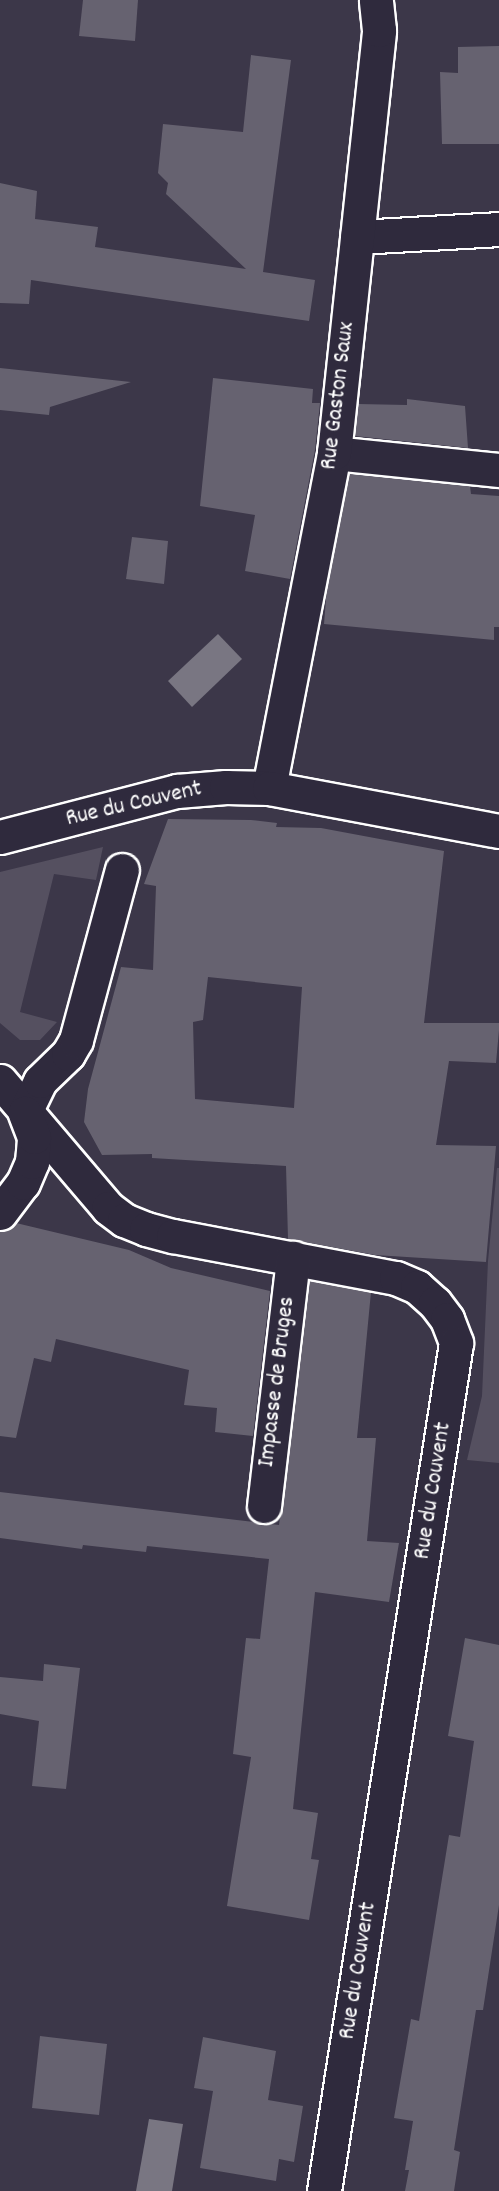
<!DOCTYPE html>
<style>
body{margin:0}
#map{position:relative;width:499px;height:2191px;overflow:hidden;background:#3c3749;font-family:Dekko,sans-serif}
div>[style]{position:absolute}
.green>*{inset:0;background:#555060}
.water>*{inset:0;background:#797682}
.building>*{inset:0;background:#666270}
.roads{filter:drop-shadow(2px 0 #fff) drop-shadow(-2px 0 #fff) drop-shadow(0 2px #fff) drop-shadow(0 -2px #fff)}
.minor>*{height:33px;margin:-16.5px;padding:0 16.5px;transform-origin:16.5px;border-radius:16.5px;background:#2f2a3d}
span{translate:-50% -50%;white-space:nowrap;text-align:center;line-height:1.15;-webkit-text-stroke:5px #2f2a3d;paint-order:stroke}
.street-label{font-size:24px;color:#fff}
</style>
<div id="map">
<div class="green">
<div style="clip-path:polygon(103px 847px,96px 880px,54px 874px,20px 1012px,57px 1022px,40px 1040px,20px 1040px,0 1023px,0 872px)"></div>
<div style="clip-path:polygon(497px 1168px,499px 1168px,499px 1463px,467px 1460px,482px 1396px,488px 1261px)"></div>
</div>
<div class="water">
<div style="clip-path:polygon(218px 634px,242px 659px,192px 707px,168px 681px)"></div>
<div style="clip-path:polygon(149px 2119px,183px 2124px,172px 2191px,136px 2191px)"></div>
</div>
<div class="building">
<div style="clip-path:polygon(83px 0,138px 0,135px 41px,79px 36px)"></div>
<div style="clip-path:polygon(499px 46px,499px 144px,442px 144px,440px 72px,458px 73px,458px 47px)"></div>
<div style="clip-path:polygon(251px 55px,291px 60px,263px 272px,315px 280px,309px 321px,31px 280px,29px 304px,0 303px,0 183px,37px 191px,35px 219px,98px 227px,95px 247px,246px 269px,166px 194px,168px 183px,158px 173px,163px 124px,243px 132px)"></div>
<div style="clip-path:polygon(0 368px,131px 382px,50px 407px,49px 415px,0 410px)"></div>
<div style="clip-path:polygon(213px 378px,313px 389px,312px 403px,320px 403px,315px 450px,290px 579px,245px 571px,255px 515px,200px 506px)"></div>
<div style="clip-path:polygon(407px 399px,465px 406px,468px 448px,355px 436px,358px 404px,407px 405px)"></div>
<div style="clip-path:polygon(349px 473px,470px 486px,471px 494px,499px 496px,499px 627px,494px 627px,494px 640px,324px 624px,327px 586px)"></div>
<div style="clip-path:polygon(132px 537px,168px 541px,164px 584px,126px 579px)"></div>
<div style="clip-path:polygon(evenodd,168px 819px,251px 820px,277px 823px,276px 827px,321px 828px,444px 851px,424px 1023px,499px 1023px,499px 1030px,496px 1063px,449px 1061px,436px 1145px,496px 1146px,486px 1262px,375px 1255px,288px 1239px,286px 1166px,152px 1158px,152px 1154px,102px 1155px,84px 1122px,88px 1089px,121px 967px,153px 970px,156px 886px,144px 884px,168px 819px,208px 977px,302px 987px,294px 1108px,195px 1099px,193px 1022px,203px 1020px,208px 977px)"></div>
<div style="clip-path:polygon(16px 1223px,129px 1250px,171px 1268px,270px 1291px,253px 1436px,215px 1432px,217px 1408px,184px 1405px,189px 1370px,56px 1339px,51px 1362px,34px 1358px,16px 1438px,0 1436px,0 1231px,8px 1230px)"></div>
<div style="clip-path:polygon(309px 1281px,371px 1292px,357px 1438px,376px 1438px,367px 1541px,399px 1543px,389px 1602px,315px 1592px,293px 1809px,318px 1813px,311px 1859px,319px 1860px,309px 1920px,227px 1906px,251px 1757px,233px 1754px,246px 1638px,260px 1639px,269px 1559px,147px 1546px,146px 1552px,83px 1545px,82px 1549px,0 1538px,0 1492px,279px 1525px)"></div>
<div style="clip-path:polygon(465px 1638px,499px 1645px,499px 1905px,483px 2010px,476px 2010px,454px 2150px,460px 2152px,454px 2191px,405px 2191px,409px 2170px,405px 2170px,413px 2121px,394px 2118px,411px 2019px,419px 2021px,449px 1835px,460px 1837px,474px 1741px,448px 1736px)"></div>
<div style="clip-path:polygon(44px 1664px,80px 1668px,66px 1789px,32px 1786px,39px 1721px,0 1714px,0 1677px,43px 1681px)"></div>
<div style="clip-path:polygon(40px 2036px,107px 2044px,99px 2115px,32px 2108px)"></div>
<div style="clip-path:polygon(203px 2037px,276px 2051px,268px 2100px,303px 2106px,294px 2162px,279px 2159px,276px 2181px,200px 2168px,213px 2091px,194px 2088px)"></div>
</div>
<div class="roads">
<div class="minor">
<div style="left:357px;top:237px;width:142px;rotate:-3.2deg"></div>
<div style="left:334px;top:453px;width:166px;rotate:5.9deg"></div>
<div style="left:269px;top:788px;width:341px;rotate:-79deg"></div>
<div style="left:334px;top:453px;width:425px;rotate:-83.9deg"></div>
<div style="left:379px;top:30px;width:30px;rotate:-96deg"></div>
<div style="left:0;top:837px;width:183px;rotate:-14.6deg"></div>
<div style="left:177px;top:791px;width:49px;rotate:-4.7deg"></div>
<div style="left:226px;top:787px;width:43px;rotate:1.3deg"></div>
<div style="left:269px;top:788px;width:234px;rotate:10.6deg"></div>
<div style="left:0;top:1081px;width:167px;rotate:49.6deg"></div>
<div style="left:108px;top:1208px;width:20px;rotate:37deg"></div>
<div style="left:124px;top:1220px;width:24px;rotate:22deg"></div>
<div style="left:146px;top:1229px;width:28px;rotate:15deg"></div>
<div style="left:173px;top:1236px;width:227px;rotate:10.7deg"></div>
<div style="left:396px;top:1278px;width:23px;rotate:23deg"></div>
<div style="left:417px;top:1287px;width:24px;rotate:42deg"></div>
<div style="left:435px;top:1303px;width:20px;rotate:53deg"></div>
<div style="left:447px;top:1319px;width:26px;rotate:69deg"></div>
<div style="left:456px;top:1343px;width:858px;rotate:98.85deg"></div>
<div style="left:25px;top:1112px;width:34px;rotate:-64deg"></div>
<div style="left:40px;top:1081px;width:39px;rotate:-44deg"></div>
<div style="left:68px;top:1054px;width:16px;rotate:-60deg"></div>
<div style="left:76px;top:1040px;width:176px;rotate:-74.9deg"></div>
<div style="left:0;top:1213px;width:38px;rotate:-53deg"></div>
<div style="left:23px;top:1183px;width:23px;rotate:-67deg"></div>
<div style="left:32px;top:1162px;width:25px;rotate:-85deg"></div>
<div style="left:34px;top:1137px;width:26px;rotate:-111deg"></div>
<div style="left:264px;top:1506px;width:250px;rotate:-83.3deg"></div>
</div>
</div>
<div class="street-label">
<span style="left:339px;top:396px;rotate:-83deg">Rue Gaston Saux</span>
<span style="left:134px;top:805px;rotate:-13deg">Rue du Couvent</span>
<span style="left:278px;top:1382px;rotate:-83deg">Impasse de Bruges</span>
<span style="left:434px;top:1491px;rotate:-81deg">Rue du Couvent</span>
<span style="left:359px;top:1971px;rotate:-81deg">Rue du Couvent</span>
</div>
</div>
